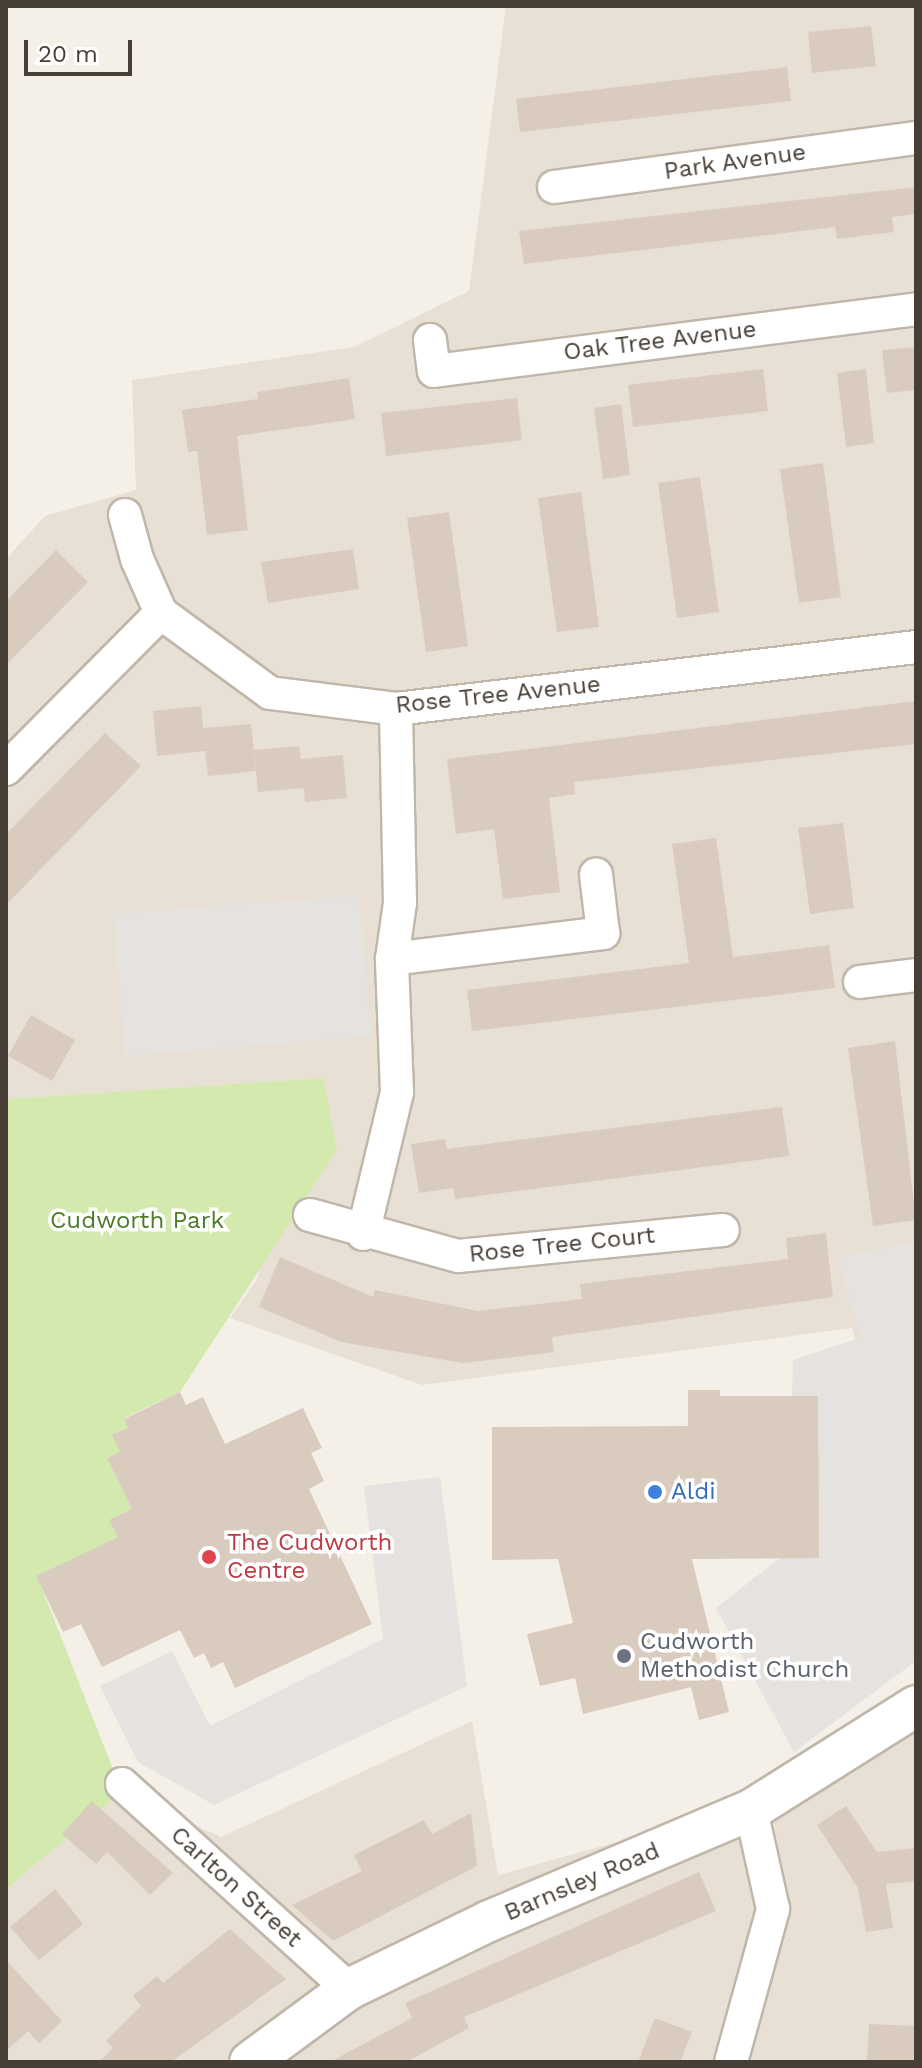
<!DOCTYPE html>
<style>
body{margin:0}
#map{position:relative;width:922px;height:2068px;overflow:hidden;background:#f4efe7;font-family:"Work Sans",sans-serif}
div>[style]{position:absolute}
.residential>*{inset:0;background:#e8e0d5}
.green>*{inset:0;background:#d3e9ae}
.parking>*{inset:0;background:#e5e2df}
.building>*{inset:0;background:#d9ccbf}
.roads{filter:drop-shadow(2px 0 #c0b6a9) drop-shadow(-2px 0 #c0b6a9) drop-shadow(0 2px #c0b6a9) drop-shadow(0 -2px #c0b6a9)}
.minor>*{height:32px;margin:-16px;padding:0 16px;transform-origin:16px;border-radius:16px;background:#fff}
.tertiary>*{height:40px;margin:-20px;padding:0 20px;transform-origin:20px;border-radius:20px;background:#fff}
.dots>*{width:22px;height:22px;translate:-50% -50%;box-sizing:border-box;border:4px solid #fff;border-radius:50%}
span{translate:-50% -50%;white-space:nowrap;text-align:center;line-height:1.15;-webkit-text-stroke:7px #fff;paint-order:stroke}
.street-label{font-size:24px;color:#473f36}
.park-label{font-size:24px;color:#4d7b27}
.shop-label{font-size:24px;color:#366cbe}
.left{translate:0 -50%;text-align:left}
.health-label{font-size:24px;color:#be3a42}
.worship-label{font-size:24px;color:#5b616d}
.frame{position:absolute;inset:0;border:8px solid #473f36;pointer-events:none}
.scale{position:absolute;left:24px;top:40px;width:108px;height:36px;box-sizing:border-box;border:4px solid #473f36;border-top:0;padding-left:10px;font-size:24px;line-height:28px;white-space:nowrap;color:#473f36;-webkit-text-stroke:6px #fff;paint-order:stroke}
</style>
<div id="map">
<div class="residential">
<div style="clip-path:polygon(506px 6px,916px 6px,916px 1530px,852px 1328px,422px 1385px,230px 1318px,256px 1281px,323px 1078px,6px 1099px,6px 559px,45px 516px,136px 490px,132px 380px,354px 347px,469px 291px)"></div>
<div style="clip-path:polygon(916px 1687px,916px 2062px,6px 2062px,6px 1889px,122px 1792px,221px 1837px,472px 1721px,498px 1875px,736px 1809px)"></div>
</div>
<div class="green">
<div style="clip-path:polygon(323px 1078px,337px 1150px,180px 1392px,124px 1418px,128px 1428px,113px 1435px,120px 1452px,107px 1458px,132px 1509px,110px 1520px,118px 1537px,37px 1576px,122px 1792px,6px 1889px,6px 1099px)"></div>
</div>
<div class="parking">
<div style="clip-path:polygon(359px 895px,371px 1036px,125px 1056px,114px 914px)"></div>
<div style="clip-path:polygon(916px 1242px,916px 1661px,794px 1752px,716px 1608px,780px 1558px,818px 1396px,792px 1396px,793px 1360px,860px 1338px,838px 1257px)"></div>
<div style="clip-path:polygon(440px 1477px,467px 1686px,214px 1805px,138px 1762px,100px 1686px,172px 1651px,210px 1726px,383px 1639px,364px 1486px)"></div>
</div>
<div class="building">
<div style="clip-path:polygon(871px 26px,876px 66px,812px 73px,808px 32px)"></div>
<div style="clip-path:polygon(787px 67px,791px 101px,520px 132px,516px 99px)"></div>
<div style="clip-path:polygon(916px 187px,916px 214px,892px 217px,894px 232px,837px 239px,835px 227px,524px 264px,519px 231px)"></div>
<div style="clip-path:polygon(916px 347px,916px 390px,887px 393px,882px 350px)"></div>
<div style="clip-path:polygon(763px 369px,768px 411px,633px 427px,628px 385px)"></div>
<div style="clip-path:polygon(866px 369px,874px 443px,846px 447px,837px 373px)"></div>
<div style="clip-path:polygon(349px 378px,355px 419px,237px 436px,248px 530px,207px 535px,197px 451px,188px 452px,182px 410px,258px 399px,257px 392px)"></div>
<div style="clip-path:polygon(517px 398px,522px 440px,386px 456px,381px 413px)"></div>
<div style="clip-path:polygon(621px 404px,630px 475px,603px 479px,594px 408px)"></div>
<div style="clip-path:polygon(823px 463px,841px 597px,799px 603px,780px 469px)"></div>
<div style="clip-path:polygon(700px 477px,719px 612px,677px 618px,658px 483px)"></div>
<div style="clip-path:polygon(581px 492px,599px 627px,557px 632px,538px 498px)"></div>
<div style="clip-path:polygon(449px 512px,468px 646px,426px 652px,407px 518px)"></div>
<div style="clip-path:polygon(353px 549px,359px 589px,268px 603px,261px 562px)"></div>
<div style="clip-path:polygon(56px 550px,88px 582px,6px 665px,6px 601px)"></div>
<div style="clip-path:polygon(916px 701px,916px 744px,574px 782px,575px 794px,549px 798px,560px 892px,503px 899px,494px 829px,456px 834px,447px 759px)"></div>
<div style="clip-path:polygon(201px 706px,203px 728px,251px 724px,256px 771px,208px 776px,205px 751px,157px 756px,153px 711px)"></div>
<div style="clip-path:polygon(105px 733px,141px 766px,6px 905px,6px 834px)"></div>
<div style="clip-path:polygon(299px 746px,301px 759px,343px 755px,347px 798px,305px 802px,304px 788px,258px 792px,254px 750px)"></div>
<div style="clip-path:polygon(843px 823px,854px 908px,810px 914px,798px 828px)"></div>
<div style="clip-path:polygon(716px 838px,733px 957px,829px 945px,835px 988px,472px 1031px,467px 990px,689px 963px,672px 844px)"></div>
<div style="clip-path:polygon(31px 1015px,75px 1040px,52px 1081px,8px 1056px)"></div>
<div style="clip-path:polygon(895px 1041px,916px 1220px,873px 1226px,848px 1048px)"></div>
<div style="clip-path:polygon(782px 1107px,789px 1156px,455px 1199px,453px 1188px,419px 1193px,411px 1144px,445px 1139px,447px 1149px)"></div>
<div style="clip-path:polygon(826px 1233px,833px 1297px,552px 1337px,554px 1352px,514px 1357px,463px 1363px,341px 1342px,259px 1307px,280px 1257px,373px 1297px,375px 1290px,478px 1311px,582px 1299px,580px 1284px,788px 1259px,786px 1238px)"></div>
<div style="clip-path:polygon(688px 1390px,720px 1390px,720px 1396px,818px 1396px,819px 1558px,692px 1559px,729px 1712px,699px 1720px,691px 1687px,583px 1714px,575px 1678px,540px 1686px,527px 1634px,573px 1623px,558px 1559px,492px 1560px,492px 1427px,688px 1426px)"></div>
<div style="clip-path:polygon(180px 1392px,186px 1405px,203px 1397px,225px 1444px,303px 1408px,322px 1448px,311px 1453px,324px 1481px,309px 1489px,372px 1624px,235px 1688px,223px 1662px,211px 1668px,204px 1653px,194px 1658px,180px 1630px,102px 1667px,81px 1624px,63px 1632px,36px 1576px,118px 1537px,109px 1520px,132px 1509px,107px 1458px,120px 1452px,112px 1435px,128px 1428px,124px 1419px)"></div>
<div style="clip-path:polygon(92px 1801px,173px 1873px,150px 1895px,107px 1852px,96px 1864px,62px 1834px)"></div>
<div style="clip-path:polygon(846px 1806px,877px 1852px,916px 1848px,916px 1881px,886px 1884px,893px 1928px,866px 1932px,858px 1888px,817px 1825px)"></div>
<div style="clip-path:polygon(471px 1813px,477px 1866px,333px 1941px,292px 1905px,362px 1871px,354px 1855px,424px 1820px,432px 1834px)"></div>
<div style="clip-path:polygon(699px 1872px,716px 1911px,464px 2017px,469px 2028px,406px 2062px,330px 2062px,412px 2018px,405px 2003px)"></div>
<div style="clip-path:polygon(55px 1889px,83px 1924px,39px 1960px,10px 1927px)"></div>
<div style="clip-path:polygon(230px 1929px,286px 1979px,171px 2062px,99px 2062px,113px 2048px,106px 2041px,141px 2006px,133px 1996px,157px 1976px,163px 1983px)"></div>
<div style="clip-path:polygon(6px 1960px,62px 2021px,39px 2043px,28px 2031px,6px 2051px)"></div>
<div style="clip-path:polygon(655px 2018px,692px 2032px,680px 2062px,638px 2062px)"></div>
<div style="clip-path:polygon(869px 2024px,916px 2026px,916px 2062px,867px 2062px)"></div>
</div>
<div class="roads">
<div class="minor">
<div style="left:554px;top:187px;width:365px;rotate:-7.7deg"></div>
<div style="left:430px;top:340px;width:31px;rotate:83deg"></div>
<div style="left:434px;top:371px;width:486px;rotate:-7.3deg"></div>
<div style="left:125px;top:515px;width:46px;rotate:74.7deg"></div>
<div style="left:137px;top:559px;width:59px;rotate:66deg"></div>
<div style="left:161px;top:613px;width:135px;rotate:36.3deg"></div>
<div style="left:270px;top:693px;width:127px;rotate:7.2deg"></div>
<div style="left:396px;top:709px;width:524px;rotate:-6.8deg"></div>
<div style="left:6px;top:769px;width:220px;rotate:-45.2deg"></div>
<div style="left:392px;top:959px;width:213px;rotate:-7deg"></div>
<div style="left:603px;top:933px;width:59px;rotate:-96.8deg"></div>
<div style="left:860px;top:982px;width:56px;rotate:-7.1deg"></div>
<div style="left:310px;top:1215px;width:154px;rotate:15.5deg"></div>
<div style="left:458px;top:1256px;width:266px;rotate:-5.6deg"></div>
<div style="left:363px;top:1234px;width:146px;rotate:-76.5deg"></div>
<div style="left:397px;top:1092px;width:133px;rotate:-92.2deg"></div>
<div style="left:392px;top:959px;width:57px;rotate:-81.9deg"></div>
<div style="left:400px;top:903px;width:194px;rotate:-91.2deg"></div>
<div style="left:122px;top:1784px;width:306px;rotate:42.1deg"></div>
<div style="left:731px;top:2062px;width:159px;rotate:-74.6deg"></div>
<div style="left:773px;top:1909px;width:101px;rotate:-102.5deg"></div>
</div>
<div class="tertiary">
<div style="left:250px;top:2062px;width:123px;rotate:-36.4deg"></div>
<div style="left:349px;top:1989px;width:156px;rotate:-25.9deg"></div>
<div style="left:489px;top:1921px;width:285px;rotate:-23deg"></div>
<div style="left:751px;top:1810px;width:195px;rotate:-32.2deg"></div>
</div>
</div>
<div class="dots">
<div style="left:655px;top:1492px;background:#3f7fe0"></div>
<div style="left:209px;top:1557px;background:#e0444e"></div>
<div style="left:624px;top:1656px;background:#6b7280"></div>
</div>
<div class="street-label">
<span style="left:735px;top:162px;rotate:-8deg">Park Avenue</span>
<span style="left:660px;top:341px;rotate:-7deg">Oak Tree Avenue</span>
<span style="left:498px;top:695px;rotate:-6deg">Rose Tree Avenue</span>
<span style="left:562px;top:1245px;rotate:-6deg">Rose Tree Court</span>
<span style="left:582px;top:1882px;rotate:-23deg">Barnsley Road</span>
<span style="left:236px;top:1887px;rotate:42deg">Carlton Street</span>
</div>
<div class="park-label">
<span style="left:137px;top:1221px">Cudworth Park</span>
</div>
<div class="shop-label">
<span class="left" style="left:671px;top:1492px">Aldi</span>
</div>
<div class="health-label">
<span class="left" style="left:227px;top:1557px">The Cudworth<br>Centre</span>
</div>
<div class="worship-label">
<span class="left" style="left:640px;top:1656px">Cudworth<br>Methodist Church</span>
</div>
<div class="frame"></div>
<div class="scale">20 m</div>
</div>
